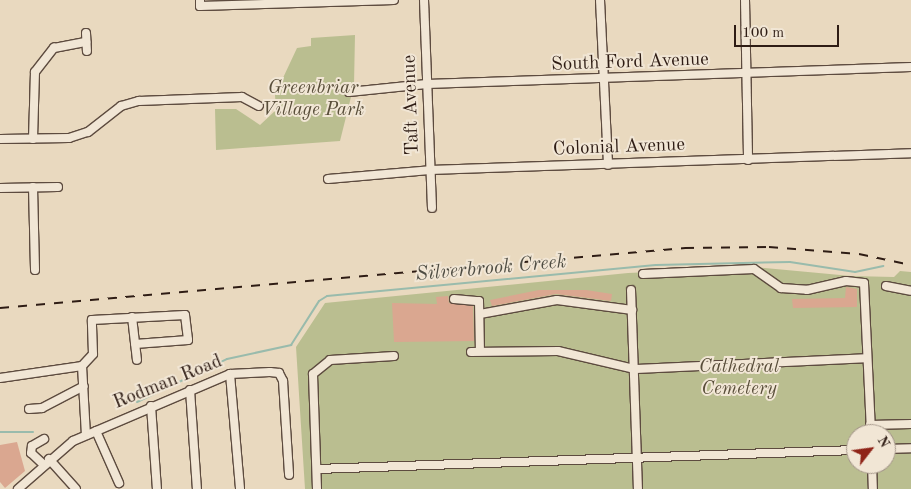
<!DOCTYPE html>
<style>
body{margin:0}
#map{position:relative;width:911px;height:489px;overflow:hidden;background:#e9d9bf;font-family:"Old Standard TT",serif}
div>[style]{position:absolute}
.green>*{inset:0;background:#babe90}
.stream>*{height:2px;margin:-1px;padding:0 1px;transform-origin:1px;border-radius:1px;background:#99bbac}
.building>*{inset:0;background:#daa790}
.roads{filter:drop-shadow(1px 0 #5d4b3f) drop-shadow(-1px 0 #5d4b3f) drop-shadow(0 1px #5d4b3f) drop-shadow(0 -1px #5d4b3f)}
.minor>*{height:8px;margin:-4px;padding:0 4px;transform-origin:4px;border-radius:4px;background:#f1e6d5}
.rail>*{height:2px;margin-top:-1px;transform-origin:0;background:repeating-linear-gradient(90deg,#2e1c14 0 9px,transparent 0 18px)}
span{translate:-50% -50%;white-space:nowrap;text-align:center;line-height:1.15;-webkit-text-stroke:4px #f1e6d5;paint-order:stroke}
.street-label{font-size:19px;color:#2e1c14}
.park-label{font-size:19px;color:#584d39;font-style:italic}
.water-label{font-size:20px;color:#4e4c42;font-style:italic}
.north{position:absolute;left:846px;top:424px;width:50px;height:50px;box-sizing:border-box;background:#f1e6d5;border:1px solid #a39588;border-radius:50%;rotate:60deg;font-size:14px;font-weight:700;line-height:20px;text-align:center;color:#2e1c14}
.north::after{content:'';display:block;margin:auto;width:18px;height:22px;background:#8f2418;clip-path:polygon(50% 0,100% 100%,50% 72%,0 100%)}
.scale{position:absolute;left:734px;top:25px;width:105px;height:22px;box-sizing:border-box;border:2px solid #2e1c14;border-top:0;padding-left:6px;font-size:15px;line-height:18px;white-space:nowrap;color:#2e1c14;-webkit-text-stroke:4px #f1e6d5;paint-order:stroke}
</style>
<div id="map">
<div class="green">
<div style="clip-path:polygon(355px 35px,354px 85px,340px 141px,216px 150px,215px 109px,236px 109px,260px 125px,276px 110px,275px 95px,297px 48px,311px 46px,311px 38px)"></div>
<div style="clip-path:polygon(evenodd,754px 267px,851px 276px,894px 277px,900px 271px,911px 272px,911px 489px,305px 489px,296px 347px,325px 303px,628px 273px,754px 267px,856px 434px,886px 434px,886px 464px,856px 464px,856px 434px)"></div>
</div>
<div class="stream">
<div style="left:137px;top:402px;width:100px;rotate:-25.5deg"></div>
<div style="left:227px;top:359px;width:66px;rotate:-12.3deg"></div>
<div style="left:291px;top:345px;width:52px;rotate:-57.5deg"></div>
<div style="left:319px;top:301px;width:9px;rotate:-32deg"></div>
<div style="left:327px;top:296px;width:330px;rotate:-5.4deg"></div>
<div style="left:656px;top:265px;width:134px;rotate:-1.3deg"></div>
<div style="left:790px;top:262px;width:66px;rotate:8.7deg"></div>
<div style="left:855px;top:272px;width:29px;rotate:-12deg"></div>
<div style="left:0;top:432px;width:33px"></div>
</div>
<div class="building">
<div style="clip-path:polygon(846px 287px,857px 289px,857px 307px,793px 308px,792px 299px,845px 298px)"></div>
<div style="clip-path:polygon(539px 290px,586px 290px,612px 294px,611px 301px,556px 294px,492px 306px,490px 300px)"></div>
<div style="clip-path:polygon(448px 296px,449px 303px,473px 306px,474px 341px,394px 342px,392px 303px,437px 304px,436px 297px)"></div>
<div style="clip-path:polygon(17px 442px,25px 471px,5px 488px,0 482px,0 445px)"></div>
</div>
<div class="roads">
<div class="minor">
<div style="left:200px;top:0;width:6px;rotate:90deg"></div>
<div style="left:200px;top:6px;width:194px;rotate:-1.8deg"></div>
<div style="left:424px;top:0;width:208px;rotate:87.8deg"></div>
<div style="left:600px;top:0;width:165px;rotate:87.2deg"></div>
<div style="left:745px;top:0;width:160px;rotate:88.9deg"></div>
<div style="left:86px;top:33px;width:18px;rotate:87deg"></div>
<div style="left:349px;top:92px;width:78px;rotate:-5.9deg"></div>
<div style="left:427px;top:84px;width:484px;rotate:-2deg"></div>
<div style="left:0;top:139px;width:69px;rotate:-0.8deg"></div>
<div style="left:69px;top:138px;width:20px;rotate:-18deg"></div>
<div style="left:88px;top:132px;width:42px;rotate:-38.2deg"></div>
<div style="left:121px;top:106px;width:19px;rotate:-16deg"></div>
<div style="left:139px;top:101px;width:103px;rotate:-2.2deg"></div>
<div style="left:242px;top:97px;width:19px;rotate:28deg"></div>
<div style="left:33px;top:139px;width:67px;rotate:-88.3deg"></div>
<div style="left:35px;top:72px;width:31px;rotate:-52deg"></div>
<div style="left:54px;top:48px;width:33px;rotate:-11deg"></div>
<div style="left:328px;top:179px;width:102px;rotate:-5deg"></div>
<div style="left:430px;top:170px;width:481px;rotate:-2deg"></div>
<div style="left:33px;top:187px;width:83px;rotate:88.6deg"></div>
<div style="left:0;top:188px;width:58px;rotate:-1deg"></div>
<div style="left:643px;top:274px;width:111px;rotate:-2.6deg"></div>
<div style="left:754px;top:269px;width:33px;rotate:35deg"></div>
<div style="left:781px;top:288px;width:26px;rotate:4deg"></div>
<div style="left:807px;top:290px;width:40px;rotate:-13deg"></div>
<div style="left:846px;top:281px;width:18px;rotate:6deg"></div>
<div style="left:864px;top:283px;width:151px;rotate:87.3deg"></div>
<div style="left:886px;top:286px;width:25px;rotate:11deg"></div>
<div style="left:631px;top:290px;width:199px;rotate:88deg"></div>
<div style="left:454px;top:299px;width:25px;rotate:5deg"></div>
<div style="left:479px;top:301px;width:50px;rotate:88.9deg"></div>
<div style="left:480px;top:314px;width:78px;rotate:-10.3deg"></div>
<div style="left:557px;top:300px;width:76px;rotate:7.6deg"></div>
<div style="left:132px;top:317px;width:43px;rotate:83.4deg"></div>
<div style="left:471px;top:352px;width:87px;rotate:-0.7deg"></div>
<div style="left:558px;top:351px;width:79px;rotate:13.2deg"></div>
<div style="left:635px;top:369px;width:232px;rotate:-2.7deg"></div>
<div style="left:82px;top:366px;width:16px;rotate:-47deg"></div>
<div style="left:93px;top:354px;width:34px;rotate:-92deg"></div>
<div style="left:92px;top:320px;width:93px;rotate:-3.1deg"></div>
<div style="left:185px;top:315px;width:25px;rotate:83deg"></div>
<div style="left:188px;top:340px;width:53px;rotate:175.7deg"></div>
<div style="left:230px;top:374px;width:115px;rotate:85deg"></div>
<div style="left:0;top:378px;width:83px;rotate:-8.3deg"></div>
<div style="left:82px;top:366px;width:69px;rotate:86.7deg"></div>
<div style="left:190px;top:390px;width:99px;rotate:86deg"></div>
<div style="left:151px;top:406px;width:83px;rotate:85.9deg"></div>
<div style="left:29px;top:409px;width:13px;rotate:-4deg"></div>
<div style="left:42px;top:408px;width:47px;rotate:-27.6deg"></div>
<div style="left:870px;top:425px;width:41px;rotate:-1.4deg"></div>
<div style="left:96px;top:431px;width:57px;rotate:66.1deg"></div>
<div style="left:886px;top:449px;width:25px;rotate:-2deg"></div>
<div style="left:49px;top:459px;width:40px;rotate:48deg"></div>
<div style="left:43px;top:464px;width:16px;rotate:-137deg"></div>
<div style="left:31px;top:453px;width:7px;rotate:-82deg"></div>
<div style="left:32px;top:446px;width:14px;rotate:-30deg"></div>
<div style="left:872px;top:464px;width:25px;rotate:88deg"></div>
<div style="left:317px;top:469px;width:539px;rotate:-2.02deg"></div>
<div style="left:18px;top:489px;width:73px;rotate:-41.1deg"></div>
<div style="left:73px;top:441px;width:171px;rotate:-23.1deg"></div>
<div style="left:230px;top:374px;width:40px;rotate:-2.9deg"></div>
<div style="left:270px;top:372px;width:9px;rotate:6deg"></div>
<div style="left:279px;top:373px;width:9px;rotate:63deg"></div>
<div style="left:283px;top:381px;width:94px;rotate:86.3deg"></div>
<div style="left:317px;top:489px;width:115px;rotate:-92deg"></div>
<div style="left:313px;top:374px;width:22px;rotate:-39deg"></div>
<div style="left:330px;top:360px;width:64px;rotate:-3.6deg"></div>
</div>
</div>
<div class="rail">
<div style="left:0;top:308px;width:688px;rotate:-5.01deg"></div>
<div style="left:685px;top:248px;width:84px;rotate:-0.7deg"></div>
<div style="left:769px;top:247px;width:90px;rotate:4.4deg"></div>
<div style="left:859px;top:254px;width:53px;rotate:11.9deg"></div>
</div>
<div class="street-label">
<span style="left:630px;top:63px;rotate:-2deg">South Ford Avenue</span>
<span style="left:412px;top:105px;rotate:-92deg">Taft Avenue</span>
<span style="left:619px;top:148px;rotate:-2deg">Colonial Avenue</span>
<span style="left:168px;top:383px;rotate:-22deg">Rodman Road</span>
</div>
<div class="park-label">
<span style="left:313px;top:100px">Greenbriar<br>Village Park</span>
<span style="left:739px;top:379px">Cathedral<br>Cemetery</span>
</div>
<div class="water-label">
<span style="left:491px;top:269px;rotate:-5deg">Silverbrook Creek</span>
</div>
<div class="north">N</div>
<div class="scale">100 m</div>
</div>
